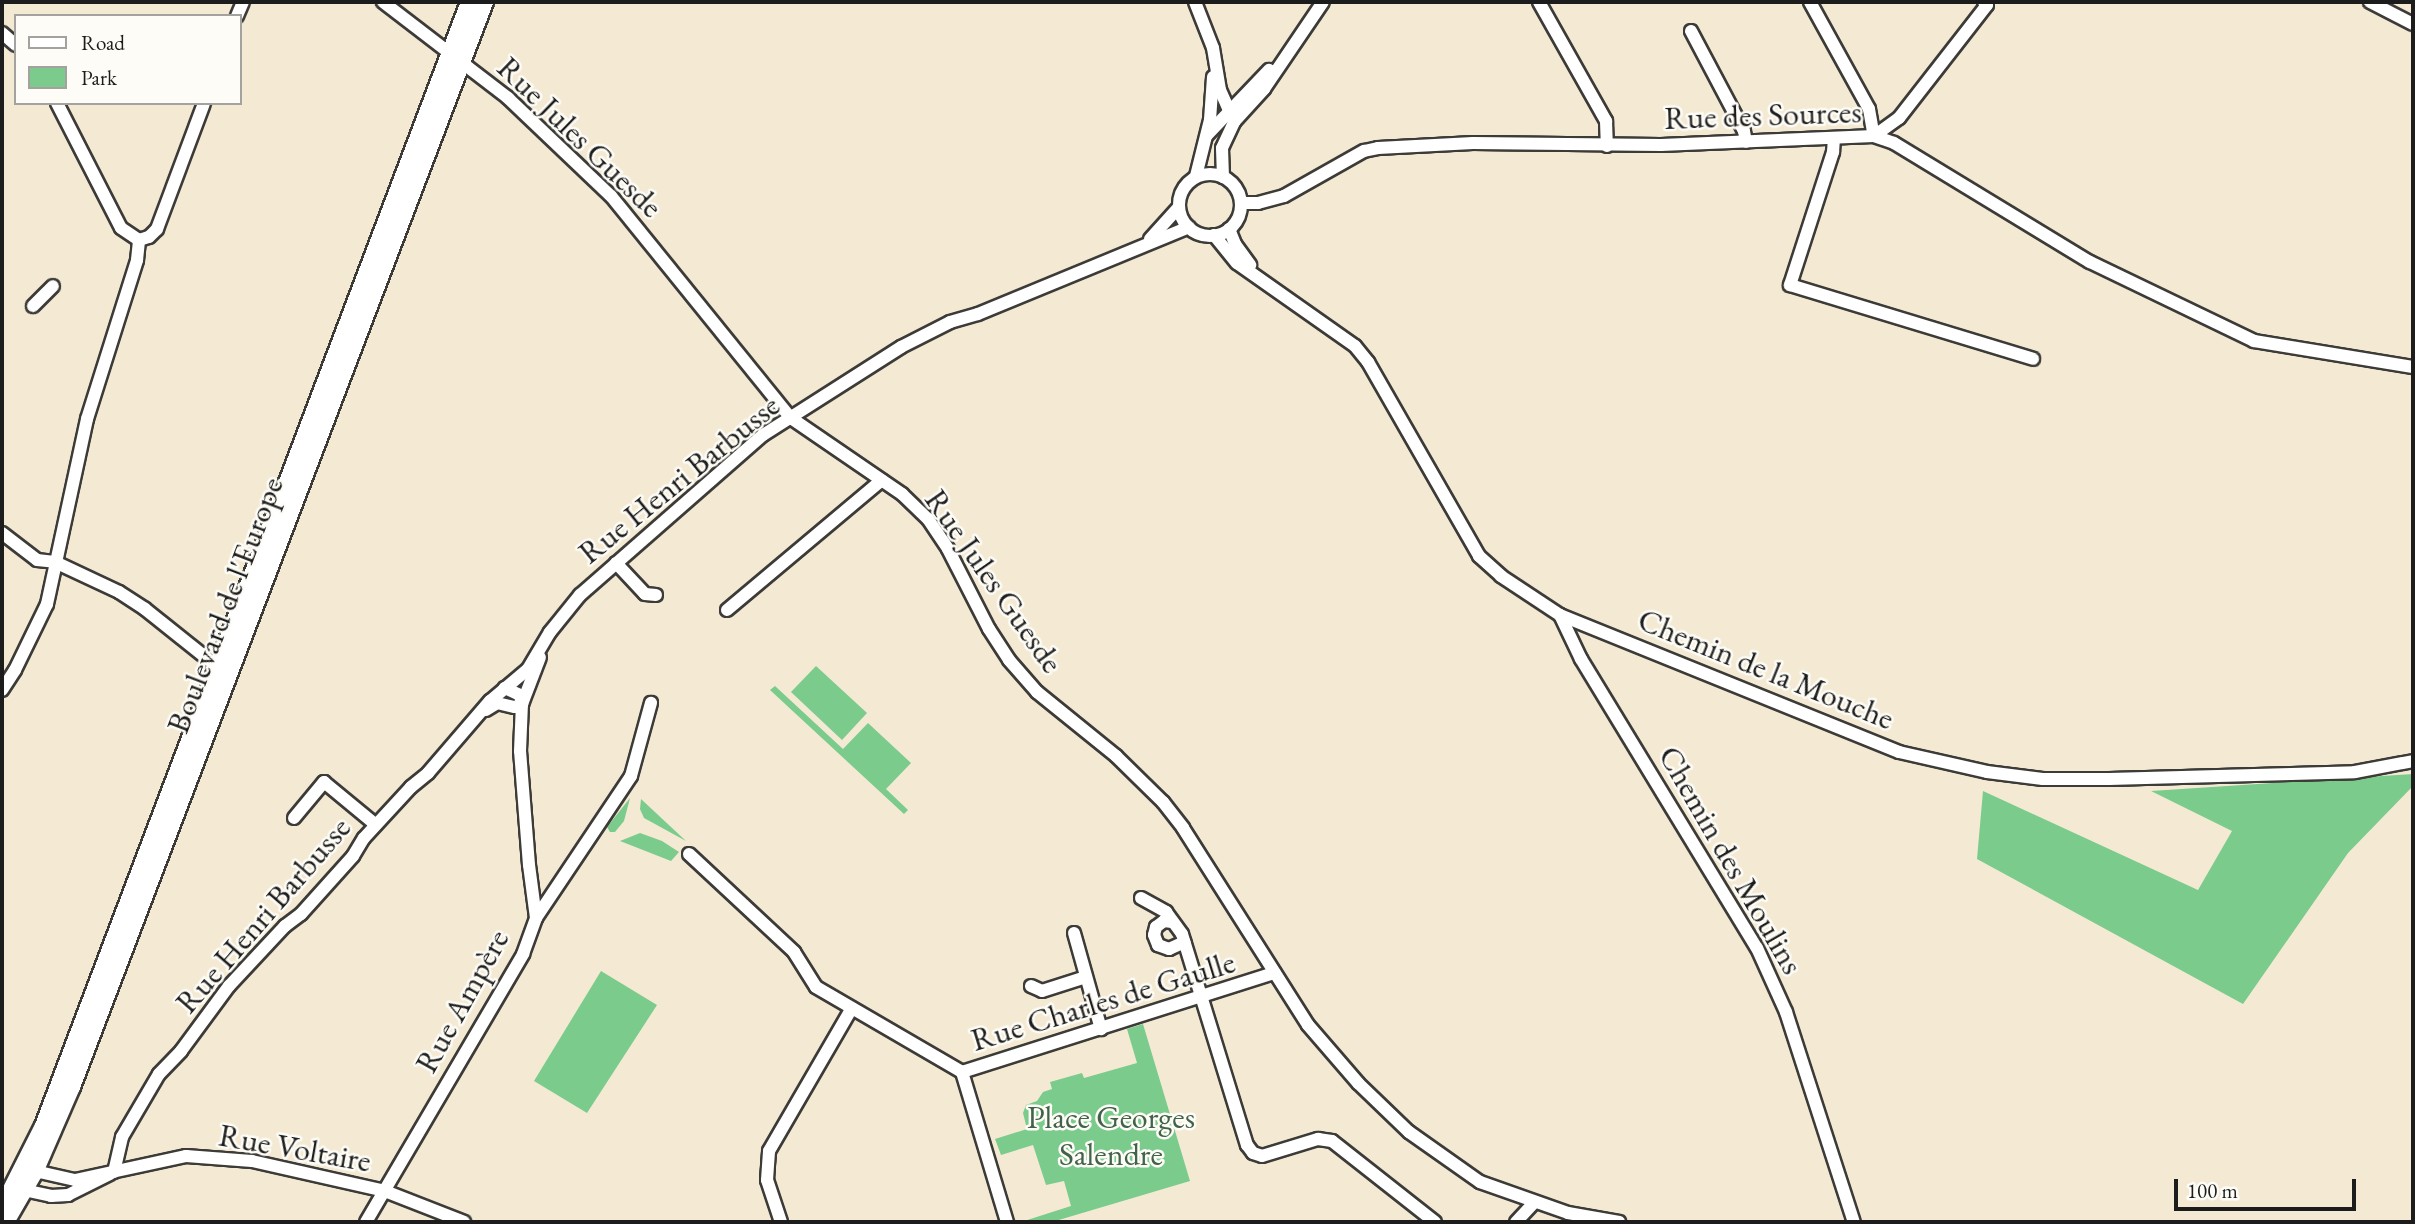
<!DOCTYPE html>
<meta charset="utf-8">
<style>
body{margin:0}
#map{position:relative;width:2415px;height:1224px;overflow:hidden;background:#f4ead4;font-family:"EB Garamond",serif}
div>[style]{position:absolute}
.green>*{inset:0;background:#7acb8c}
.roads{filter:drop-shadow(2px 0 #3c3b38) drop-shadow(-2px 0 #3c3b38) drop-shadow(0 2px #3c3b38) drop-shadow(0 -2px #3c3b38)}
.minor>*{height:12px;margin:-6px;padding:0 6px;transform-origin:6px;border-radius:6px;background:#fff}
.minor>.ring{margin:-6px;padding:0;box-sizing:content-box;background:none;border:12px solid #fff;border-radius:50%}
.major>*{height:16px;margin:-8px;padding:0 8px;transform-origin:8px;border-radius:8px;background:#fff}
span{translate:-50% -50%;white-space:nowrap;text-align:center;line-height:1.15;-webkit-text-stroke:5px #fdfcf7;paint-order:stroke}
.street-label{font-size:32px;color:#1c1c1c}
.park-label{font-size:32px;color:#426249}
.frame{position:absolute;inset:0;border:4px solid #1c1c1c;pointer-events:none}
.legend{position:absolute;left:14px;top:14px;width:228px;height:91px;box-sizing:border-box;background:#fdfcf7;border:2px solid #a3a29f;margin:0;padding:9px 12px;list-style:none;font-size:21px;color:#1c1c1c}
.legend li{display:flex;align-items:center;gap:14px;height:35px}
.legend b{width:35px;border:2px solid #a3a29f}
.scale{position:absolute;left:2174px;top:1179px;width:182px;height:32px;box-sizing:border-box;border:4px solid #1c1c1c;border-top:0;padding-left:9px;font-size:21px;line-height:24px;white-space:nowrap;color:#1c1c1c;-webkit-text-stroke:5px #fdfcf7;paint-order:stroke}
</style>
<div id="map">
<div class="green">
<div style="clip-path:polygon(816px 666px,867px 713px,842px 740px,791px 692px)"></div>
<div style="clip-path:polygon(775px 686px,843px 749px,868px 723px,911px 763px,886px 789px,908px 810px,904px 814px,770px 690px)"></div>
<div style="clip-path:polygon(2413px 774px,2413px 786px,2348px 853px,2243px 1004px,1977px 859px,1983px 791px,2198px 890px,2232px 831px,2151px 791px)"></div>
<div style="clip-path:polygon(630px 798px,624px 821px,615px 832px,610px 832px,607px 827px)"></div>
<div style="clip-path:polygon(641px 799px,686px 841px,644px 818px,640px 809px)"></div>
<div style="clip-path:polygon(640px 833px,662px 841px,679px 852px,671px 861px,620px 841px)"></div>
<div style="clip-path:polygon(601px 971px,657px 1005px,587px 1113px,534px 1081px)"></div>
<div style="clip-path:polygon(1143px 1024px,1190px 1181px,1052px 1222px,1021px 1222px,1071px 1206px,1064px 1181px,1046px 1185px,1033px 1145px,1001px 1155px,995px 1139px,1027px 1129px,1023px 1113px,1026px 1105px,1037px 1101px,1043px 1092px,1052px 1089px,1050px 1082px,1082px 1073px,1084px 1078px,1137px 1063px,1127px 1029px)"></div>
</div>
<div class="roads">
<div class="minor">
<div style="left:383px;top:2px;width:158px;rotate:37.5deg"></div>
<div style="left:508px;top:98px;width:142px;rotate:43.6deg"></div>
<div style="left:611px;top:196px;width:286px;rotate:51deg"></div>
<div style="left:791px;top:418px;width:135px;rotate:34.4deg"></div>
<div style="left:902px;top:494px;width:36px;rotate:44deg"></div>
<div style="left:928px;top:519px;width:36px;rotate:56deg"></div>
<div style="left:948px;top:549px;width:90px;rotate:62.9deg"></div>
<div style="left:989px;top:629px;width:37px;rotate:57deg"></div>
<div style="left:1009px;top:660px;width:43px;rotate:48.8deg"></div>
<div style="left:1037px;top:692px;width:102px;rotate:39deg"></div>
<div style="left:1116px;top:756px;width:66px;rotate:44.4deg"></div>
<div style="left:1163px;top:802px;width:33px;rotate:52deg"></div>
<div style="left:1183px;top:828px;width:233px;rotate:57.6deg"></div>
<div style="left:1308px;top:1025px;width:77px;rotate:49.2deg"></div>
<div style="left:1358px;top:1083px;width:71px;rotate:43.9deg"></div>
<div style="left:1409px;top:1132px;width:87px;rotate:35.2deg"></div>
<div style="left:1480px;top:1182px;width:93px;rotate:19.4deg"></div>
<div style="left:1568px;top:1213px;width:52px;rotate:10deg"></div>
<div style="left:1195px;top:2px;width:49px;rotate:68.6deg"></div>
<div style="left:1213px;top:48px;width:43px;rotate:80.5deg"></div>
<div style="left:1220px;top:90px;width:35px;rotate:66deg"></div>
<div style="left:1539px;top:2px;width:137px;rotate:60.6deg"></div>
<div style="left:1606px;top:121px;width:25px;rotate:88deg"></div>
<div style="left:1810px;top:2px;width:122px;rotate:61.1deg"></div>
<div style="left:1869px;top:109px;width:27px;rotate:80deg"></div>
<div style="left:2370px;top:2px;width:48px;rotate:27.1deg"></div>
<div style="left:237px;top:16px;width:15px;rotate:-67deg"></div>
<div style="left:1691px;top:31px;width:113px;rotate:62.1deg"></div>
<div style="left:1744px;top:131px;width:11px;rotate:80deg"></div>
<div style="left:2px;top:33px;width:18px;rotate:41deg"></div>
<div style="left:57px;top:103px;width:140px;rotate:62.9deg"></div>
<div style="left:121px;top:228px;width:22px;rotate:34deg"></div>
<div style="left:1207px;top:135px;width:90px;rotate:-46.4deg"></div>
<div style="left:1874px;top:136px;width:31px;rotate:-36deg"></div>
<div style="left:1899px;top:118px;width:143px;rotate:-52.1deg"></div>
<div style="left:1987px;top:5px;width:4px;rotate:-135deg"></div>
<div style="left:1834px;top:138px;width:14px;rotate:94deg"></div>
<div style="left:1833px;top:152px;width:140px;rotate:107.9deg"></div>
<div style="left:1790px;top:285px;width:254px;rotate:16.9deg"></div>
<div class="ring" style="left:1179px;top:174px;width:50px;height:50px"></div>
<div style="left:1196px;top:176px;width:58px;rotate:-76deg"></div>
<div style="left:1210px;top:120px;width:43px;rotate:-86deg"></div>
<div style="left:1223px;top:177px;width:29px;rotate:-92deg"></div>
<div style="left:1222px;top:148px;width:29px;rotate:-65deg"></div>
<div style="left:1234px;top:122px;width:45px;rotate:-47.7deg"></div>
<div style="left:1264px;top:89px;width:105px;rotate:-55.9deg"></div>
<div style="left:1241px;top:203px;width:17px"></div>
<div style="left:1258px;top:203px;width:27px;rotate:-15deg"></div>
<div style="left:1284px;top:196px;width:92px;rotate:-29.4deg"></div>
<div style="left:1364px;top:151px;width:14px;rotate:-12deg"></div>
<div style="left:1378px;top:148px;width:95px;rotate:-3deg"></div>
<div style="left:1473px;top:143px;width:188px;rotate:0.6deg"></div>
<div style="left:1661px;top:145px;width:213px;rotate:-2.4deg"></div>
<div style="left:1874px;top:136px;width:21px;rotate:19deg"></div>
<div style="left:1894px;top:143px;width:229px;rotate:31.3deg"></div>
<div style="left:2090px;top:262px;width:182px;rotate:25.7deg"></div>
<div style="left:2254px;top:341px;width:161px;rotate:9.3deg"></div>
<div style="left:1229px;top:229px;width:16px;rotate:68deg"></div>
<div style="left:1235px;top:244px;width:26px;rotate:54deg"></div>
<div style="left:1214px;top:235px;width:36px;rotate:51deg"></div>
<div style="left:1237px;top:263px;width:144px;rotate:35.1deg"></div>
<div style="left:1355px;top:346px;width:21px;rotate:51deg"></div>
<div style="left:1368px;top:362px;width:224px;rotate:60.2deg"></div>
<div style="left:1479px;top:556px;width:30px;rotate:42deg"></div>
<div style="left:1501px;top:576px;width:71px;rotate:33.5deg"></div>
<div style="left:1560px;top:615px;width:366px;rotate:22deg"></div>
<div style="left:1899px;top:752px;width:90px;rotate:12.8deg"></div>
<div style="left:1987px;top:772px;width:56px;rotate:7.1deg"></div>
<div style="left:2043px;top:779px;width:66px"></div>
<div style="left:2109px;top:779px;width:246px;rotate:-1.6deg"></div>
<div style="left:2355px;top:772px;width:59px;rotate:-10.7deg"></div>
<div style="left:1150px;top:239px;width:43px;rotate:-47.8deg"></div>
<div style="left:33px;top:306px;width:28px;rotate:-45deg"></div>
<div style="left:2px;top:533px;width:44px;rotate:37.6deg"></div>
<div style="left:37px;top:560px;width:18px;rotate:6deg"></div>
<div style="left:55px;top:562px;width:71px;rotate:25.1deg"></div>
<div style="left:119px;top:592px;width:31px;rotate:33deg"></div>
<div style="left:145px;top:609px;width:101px;rotate:38.6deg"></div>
<div style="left:616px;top:563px;width:42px;rotate:46.9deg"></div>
<div style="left:645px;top:594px;width:11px;rotate:5deg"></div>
<div style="left:727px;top:610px;width:202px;rotate:-40deg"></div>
<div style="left:1560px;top:615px;width:49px;rotate:64.5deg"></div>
<div style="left:1581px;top:659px;width:338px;rotate:58.7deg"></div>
<div style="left:1757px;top:948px;width:70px;rotate:65.6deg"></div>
<div style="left:1786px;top:1012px;width:221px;rotate:72.1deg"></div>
<div style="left:2px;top:690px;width:24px;rotate:-57deg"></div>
<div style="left:15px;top:670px;width:73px;rotate:-64.1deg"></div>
<div style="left:47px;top:604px;width:189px;rotate:-77.8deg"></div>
<div style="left:87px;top:419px;width:167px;rotate:-72.5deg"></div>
<div style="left:137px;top:260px;width:20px;rotate:-84deg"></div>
<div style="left:139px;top:240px;width:10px;rotate:-17deg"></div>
<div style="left:149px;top:237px;width:11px;rotate:-45deg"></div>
<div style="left:157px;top:229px;width:134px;rotate:-69.5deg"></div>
<div style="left:486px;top:710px;width:13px;rotate:-32deg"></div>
<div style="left:497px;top:703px;width:18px;rotate:13deg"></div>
<div style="left:515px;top:707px;width:8px;rotate:-23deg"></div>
<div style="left:522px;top:704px;width:50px;rotate:-69deg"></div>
<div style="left:294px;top:818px;width:47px;rotate:-50.2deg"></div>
<div style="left:324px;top:782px;width:67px;rotate:39.6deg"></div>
<div style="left:689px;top:854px;width:144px;rotate:43deg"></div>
<div style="left:794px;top:952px;width:41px;rotate:57.8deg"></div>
<div style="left:816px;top:987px;width:169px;rotate:30.2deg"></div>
<div style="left:962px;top:1072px;width:328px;rotate:-17.6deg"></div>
<div style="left:1141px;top:898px;width:29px;rotate:29deg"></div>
<div style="left:1166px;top:912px;width:27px;rotate:54deg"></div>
<div style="left:1182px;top:934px;width:221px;rotate:72.9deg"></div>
<div style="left:1247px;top:1145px;width:10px;rotate:53deg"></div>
<div style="left:1253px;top:1153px;width:9px;rotate:18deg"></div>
<div style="left:1262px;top:1156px;width:59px;rotate:-16.9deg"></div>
<div style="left:1318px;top:1139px;width:14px;rotate:8deg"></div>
<div style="left:1332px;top:1141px;width:131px;rotate:38.2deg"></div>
<div style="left:536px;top:918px;width:171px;rotate:-56.2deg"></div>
<div style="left:631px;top:776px;width:76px;rotate:-74.7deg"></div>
<div style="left:1172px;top:922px;width:8px;rotate:-173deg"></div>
<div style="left:1164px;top:921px;width:10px;rotate:143deg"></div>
<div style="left:1156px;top:927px;width:8px;rotate:104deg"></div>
<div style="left:1154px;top:935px;width:11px;rotate:68deg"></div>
<div style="left:1158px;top:945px;width:12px;rotate:20deg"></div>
<div style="left:1169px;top:949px;width:17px;rotate:-24deg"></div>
<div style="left:1074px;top:933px;width:100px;rotate:74.3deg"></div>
<div style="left:1031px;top:986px;width:12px;rotate:24deg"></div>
<div style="left:1042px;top:991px;width:46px;rotate:-17.7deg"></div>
<div style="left:962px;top:1072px;width:157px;rotate:73.3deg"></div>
<div style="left:26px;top:1169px;width:50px;rotate:12.7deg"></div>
<div style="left:75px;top:1180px;width:114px;rotate:-12.2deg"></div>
<div style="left:186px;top:1156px;width:66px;rotate:4.3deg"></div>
<div style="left:252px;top:1161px;width:136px;rotate:12.7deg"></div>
<div style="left:385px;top:1191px;width:85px;rotate:21.4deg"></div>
<div style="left:114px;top:1172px;width:36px;rotate:-77deg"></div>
<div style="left:122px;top:1137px;width:73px;rotate:-59.6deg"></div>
<div style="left:159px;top:1074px;width:32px;rotate:-46deg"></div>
<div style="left:181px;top:1051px;width:81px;rotate:-53.6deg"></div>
<div style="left:229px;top:986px;width:82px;rotate:-47deg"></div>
<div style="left:285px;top:926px;width:20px;rotate:-37deg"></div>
<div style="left:301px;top:914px;width:78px;rotate:-48.1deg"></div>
<div style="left:353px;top:856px;width:21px;rotate:-59deg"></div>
<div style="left:364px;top:838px;width:69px;rotate:-47.3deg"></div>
<div style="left:411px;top:787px;width:22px;rotate:-39deg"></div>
<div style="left:428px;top:773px;width:95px;rotate:-49.3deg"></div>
<div style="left:490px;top:701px;width:50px;rotate:-40.1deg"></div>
<div style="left:528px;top:669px;width:43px;rotate:-59.3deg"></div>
<div style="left:550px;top:632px;width:48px;rotate:-51deg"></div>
<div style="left:580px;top:595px;width:243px;rotate:-41.2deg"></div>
<div style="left:763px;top:435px;width:164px;rotate:-32.5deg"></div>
<div style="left:901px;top:347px;width:55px;rotate:-27deg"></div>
<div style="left:950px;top:322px;width:29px;rotate:-16deg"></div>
<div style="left:978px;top:314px;width:228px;rotate:-22.4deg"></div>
<div style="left:19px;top:1189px;width:33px;rotate:12deg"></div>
<div style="left:51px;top:1196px;width:17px;rotate:-3deg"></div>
<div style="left:68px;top:1195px;width:47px;rotate:-26.6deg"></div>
<div style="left:366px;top:1222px;width:311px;rotate:-59.6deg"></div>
<div style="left:523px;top:954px;width:38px;rotate:-70deg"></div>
<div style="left:536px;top:918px;width:53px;rotate:-97.5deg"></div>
<div style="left:529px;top:865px;width:114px;rotate:-94.5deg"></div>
<div style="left:520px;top:751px;width:47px;rotate:-87.6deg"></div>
<div style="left:522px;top:704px;width:9px;rotate:-103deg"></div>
<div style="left:520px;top:695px;width:17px;rotate:-155deg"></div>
<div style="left:781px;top:1222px;width:44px;rotate:-108.4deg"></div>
<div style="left:767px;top:1180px;width:29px;rotate:-86deg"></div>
<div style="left:769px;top:1151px;width:165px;rotate:-59.9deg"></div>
<div style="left:1516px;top:1222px;width:26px;rotate:-47deg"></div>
</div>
<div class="major">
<div style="left:2px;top:1207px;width:91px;rotate:-63.2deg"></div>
<div style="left:43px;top:1126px;width:1202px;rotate:-69.24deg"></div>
<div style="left:6px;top:1222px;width:58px;rotate:-59.9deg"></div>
<div style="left:35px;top:1172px;width:93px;rotate:-66.5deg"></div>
<div style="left:72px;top:1087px;width:1161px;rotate:-69.16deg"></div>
</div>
</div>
<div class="street-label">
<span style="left:1763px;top:115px;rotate:-2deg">Rue des Sources</span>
<span style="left:580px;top:137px;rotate:44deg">Rue Jules Guesde</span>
<span style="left:679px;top:479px;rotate:-39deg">Rue Henri Barbusse</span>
<span style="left:994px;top:581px;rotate:55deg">Rue Jules Guesde</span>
<span style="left:225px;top:605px;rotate:-69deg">Boulevard de l'Europe</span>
<span style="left:1766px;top:669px;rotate:22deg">Chemin de la Mouche</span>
<span style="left:1731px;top:860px;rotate:60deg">Chemin des Moulins</span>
<span style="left:263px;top:915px;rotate:-49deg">Rue Henri Barbusse</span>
<span style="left:462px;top:1001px;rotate:-61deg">Rue Ampère</span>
<span style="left:1103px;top:1001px;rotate:-17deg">Rue Charles de Gaulle</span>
<span style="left:295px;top:1148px;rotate:10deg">Rue Voltaire</span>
</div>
<div class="park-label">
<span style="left:1111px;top:1136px">Place Georges<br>Salendre</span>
</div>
<div class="frame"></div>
<ul class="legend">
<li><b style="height:9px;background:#fff"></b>Road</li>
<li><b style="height:19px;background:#7acb8c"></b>Park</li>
</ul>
<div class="scale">100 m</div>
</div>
